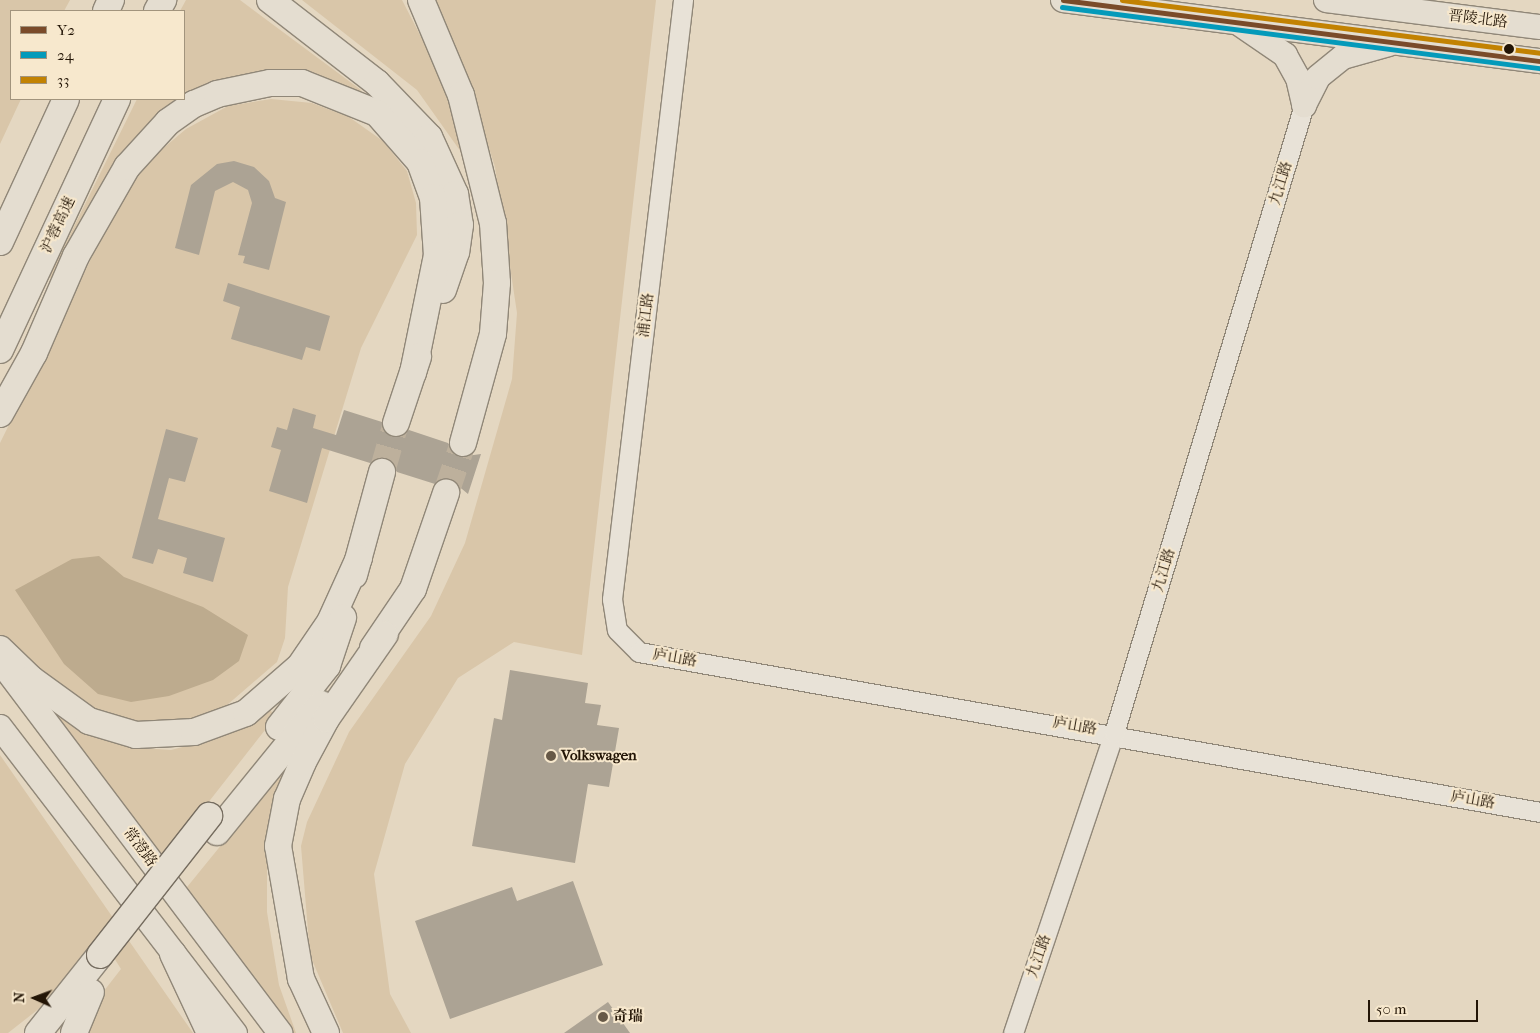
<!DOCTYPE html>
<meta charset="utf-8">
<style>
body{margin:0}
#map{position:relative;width:1540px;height:1033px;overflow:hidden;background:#e4d7c1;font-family:"IM FELL French Canon","Noto Serif SC",serif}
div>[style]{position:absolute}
.green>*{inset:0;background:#d9c6a9}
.water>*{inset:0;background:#bdab8e}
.building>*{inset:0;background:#aca394}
.highway-tunnel>*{height:26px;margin-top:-13px;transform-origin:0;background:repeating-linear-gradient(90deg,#bdb09c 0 26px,transparent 0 39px)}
.roads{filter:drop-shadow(1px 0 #908778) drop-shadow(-1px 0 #908778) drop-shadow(0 1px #908778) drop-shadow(0 -1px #908778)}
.minor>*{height:19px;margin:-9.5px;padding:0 9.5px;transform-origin:9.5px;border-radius:9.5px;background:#e8e2d7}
.major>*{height:24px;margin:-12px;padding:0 12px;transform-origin:12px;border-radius:12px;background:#e4ddd0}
.highway>*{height:26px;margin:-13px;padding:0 13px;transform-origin:13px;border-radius:13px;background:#e4ddd0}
.bridges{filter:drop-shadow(1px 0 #756c5f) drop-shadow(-1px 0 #756c5f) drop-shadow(0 1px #756c5f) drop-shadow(0 -1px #756c5f)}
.highway-bridge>*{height:26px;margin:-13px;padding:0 13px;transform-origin:13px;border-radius:13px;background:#e4ddd0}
.bus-1>*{height:5px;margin:-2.5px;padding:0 2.5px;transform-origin:2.5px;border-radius:2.5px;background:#7a4b2a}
.bus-2>*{height:5px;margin:-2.5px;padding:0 2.5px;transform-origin:2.5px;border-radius:2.5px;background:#049aba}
.bus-3>*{height:5px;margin:-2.5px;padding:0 2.5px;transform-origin:2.5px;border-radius:2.5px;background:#c28202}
.dots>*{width:14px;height:14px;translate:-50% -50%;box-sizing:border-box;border:2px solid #f7e8cd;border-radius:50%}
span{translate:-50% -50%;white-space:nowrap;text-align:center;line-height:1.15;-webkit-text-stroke:4px #f7e8cd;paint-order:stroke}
.street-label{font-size:15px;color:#231506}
.poi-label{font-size:15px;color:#231506;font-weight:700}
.left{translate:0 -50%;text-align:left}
.legend{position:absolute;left:10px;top:10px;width:175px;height:90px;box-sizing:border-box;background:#f7e8cd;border:1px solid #a2947d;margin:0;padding:6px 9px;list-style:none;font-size:15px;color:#231506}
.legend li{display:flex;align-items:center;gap:10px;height:25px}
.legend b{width:25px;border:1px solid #a2947d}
.north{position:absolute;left:10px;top:973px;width:50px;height:50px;-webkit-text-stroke:4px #f7e8cd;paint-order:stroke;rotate:272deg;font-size:14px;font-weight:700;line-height:20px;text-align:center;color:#231506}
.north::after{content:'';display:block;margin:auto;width:18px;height:22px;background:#231506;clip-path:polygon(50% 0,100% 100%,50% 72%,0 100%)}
.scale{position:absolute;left:1368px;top:1000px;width:110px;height:22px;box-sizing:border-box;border:2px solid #231506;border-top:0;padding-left:6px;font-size:15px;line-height:18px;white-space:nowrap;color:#231506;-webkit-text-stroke:4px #f7e8cd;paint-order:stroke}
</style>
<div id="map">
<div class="green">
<div style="clip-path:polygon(0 0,70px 0,64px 11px,11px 11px,11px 99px,21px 99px,0 144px)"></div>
<div style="clip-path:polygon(186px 0,240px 0,361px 90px,358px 96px,314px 78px,191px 98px,54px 280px,49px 277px,137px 99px,184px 99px,184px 11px,180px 11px)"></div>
<div style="clip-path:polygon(302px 0,402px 0,436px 66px,464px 148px,461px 152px,417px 90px)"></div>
<div style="clip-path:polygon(434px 0,656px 0,582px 655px,514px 642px,458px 678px,405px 764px,374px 874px,390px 994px,411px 1033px,343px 1033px,310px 955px,301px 846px,307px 822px,349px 732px,431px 616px,465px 543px,512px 379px,517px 313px,495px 167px,467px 79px)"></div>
<div style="clip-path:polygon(271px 99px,312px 103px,349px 117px,383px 141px,407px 171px,416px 203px,417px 235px,361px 348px,288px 587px,285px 638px,277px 662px,212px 718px,170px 729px,99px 718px,0 638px,0 443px,124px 192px,154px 156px,186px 129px,228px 106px)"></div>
<div style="clip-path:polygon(48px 705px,82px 730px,128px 747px,171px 750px,213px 739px,269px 709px,276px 716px,160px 864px)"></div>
<div style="clip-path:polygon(0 755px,193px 1033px,84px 1033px,100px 996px,121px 969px,99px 934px,50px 1000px,8px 1033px,0 1033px)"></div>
<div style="clip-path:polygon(287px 764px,267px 864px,267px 912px,279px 985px,296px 1033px,289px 1033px,183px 892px)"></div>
</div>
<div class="water">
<div style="clip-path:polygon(99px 556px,124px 577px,203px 607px,248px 635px,239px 661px,213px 680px,169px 696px,131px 702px,98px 694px,64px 664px,15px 590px,72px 559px)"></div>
</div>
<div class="building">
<div style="clip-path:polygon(234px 161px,254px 167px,269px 181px,275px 198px,286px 202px,269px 270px,243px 263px,245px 256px,238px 255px,252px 203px,248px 190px,233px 182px,215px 191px,199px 255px,175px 248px,191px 185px,217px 164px)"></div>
<div style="clip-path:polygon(228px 283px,330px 316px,320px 351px,306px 347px,302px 360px,231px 339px,240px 307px,223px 301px)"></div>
<div style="clip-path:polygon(293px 408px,316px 415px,313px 428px,336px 435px,344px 410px,382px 422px,392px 437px,409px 430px,448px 443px,459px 457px,481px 454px,468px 494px,450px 479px,435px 484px,397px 472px,386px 458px,370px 463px,322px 448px,307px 503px,269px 491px,281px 450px,271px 447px,277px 427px,287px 430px)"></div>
<div style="clip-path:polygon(166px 429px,198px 438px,185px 482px,169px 478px,158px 519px,225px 538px,213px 582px,183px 573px,187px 558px,158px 549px,153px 564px,132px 558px)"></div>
<div style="clip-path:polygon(510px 670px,588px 683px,585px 703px,601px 705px,597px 725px,619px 728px,609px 787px,588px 784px,575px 863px,472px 846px,494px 718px,502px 720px)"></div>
<div style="clip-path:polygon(573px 881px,603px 965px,450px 1019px,415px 921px,512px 887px,517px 901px)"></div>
<div style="clip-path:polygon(608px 1002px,630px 1033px,564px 1033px)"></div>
</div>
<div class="highway-tunnel">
<div style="left:382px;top:472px;width:51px;rotate:-74.1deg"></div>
<div style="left:446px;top:493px;width:53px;rotate:-71.2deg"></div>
</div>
<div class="roads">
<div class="minor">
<div style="left:683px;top:0;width:603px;rotate:96.76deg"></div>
<div style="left:612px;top:599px;width:31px;rotate:81deg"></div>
<div style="left:617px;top:630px;width:31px;rotate:45deg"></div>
<div style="left:639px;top:652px;width:915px;rotate:10.07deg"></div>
<div style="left:1013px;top:1033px;width:317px;rotate:-71.4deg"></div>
<div style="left:1114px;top:733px;width:656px;rotate:-73.17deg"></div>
</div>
<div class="major">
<div style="left:1063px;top:0;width:481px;rotate:7.3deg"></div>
<div style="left:1326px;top:0;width:216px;rotate:7.2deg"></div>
<div style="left:1240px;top:24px;width:55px;rotate:34.6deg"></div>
<div style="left:1285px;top:55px;width:26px;rotate:61deg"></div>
<div style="left:1298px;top:78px;width:28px;rotate:77deg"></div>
<div style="left:1304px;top:105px;width:31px;rotate:-63deg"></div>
<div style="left:1318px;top:77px;width:32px;rotate:-39deg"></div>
<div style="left:1343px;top:57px;width:48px;rotate:-15.8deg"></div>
<div style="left:0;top:661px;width:466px;rotate:53deg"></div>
<div style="left:0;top:727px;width:386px;rotate:52.5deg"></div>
</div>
<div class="highway">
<div style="left:270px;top:0;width:135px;rotate:37.8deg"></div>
<div style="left:377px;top:83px;width:75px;rotate:46.1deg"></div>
<div style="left:429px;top:137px;width:63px;rotate:65.5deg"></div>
<div style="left:455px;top:194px;width:31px;rotate:81deg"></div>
<div style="left:460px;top:225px;width:27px;rotate:98deg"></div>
<div style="left:456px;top:252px;width:40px;rotate:108.9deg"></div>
<div style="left:421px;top:0;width:103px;rotate:67.2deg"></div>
<div style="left:461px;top:95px;width:132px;rotate:76deg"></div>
<div style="left:493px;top:223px;width:60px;rotate:86.2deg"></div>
<div style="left:497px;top:283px;width:51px;rotate:94.5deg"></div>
<div style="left:493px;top:334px;width:113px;rotate:105.4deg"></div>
<div style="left:106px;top:11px;width:12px;rotate:-66deg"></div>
<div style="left:157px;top:11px;width:13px;rotate:-61deg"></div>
<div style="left:0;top:242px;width:157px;rotate:-65.2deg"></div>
<div style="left:0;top:350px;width:277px;rotate:-65deg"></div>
<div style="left:0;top:414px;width:70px;rotate:-60.9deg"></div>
<div style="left:34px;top:353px;width:106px;rotate:-66.6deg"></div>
<div style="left:76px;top:256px;width:103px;rotate:-60.2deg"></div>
<div style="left:127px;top:167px;width:61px;rotate:-47.7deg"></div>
<div style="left:168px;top:122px;width:32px;rotate:-35deg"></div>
<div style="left:194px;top:104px;width:25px;rotate:-23deg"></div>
<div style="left:217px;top:94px;width:54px;rotate:-11.7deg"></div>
<div style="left:270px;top:83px;width:32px"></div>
<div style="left:302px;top:83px;width:81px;rotate:21.8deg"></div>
<div style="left:377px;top:113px;width:65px;rotate:48.7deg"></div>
<div style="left:420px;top:162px;width:37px;rotate:70deg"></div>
<div style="left:433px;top:197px;width:58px;rotate:86.1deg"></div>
<div style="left:437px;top:255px;width:120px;rotate:101.5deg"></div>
<div style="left:396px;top:423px;width:70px;rotate:-71.6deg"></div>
<div style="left:354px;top:575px;width:107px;rotate:-74.8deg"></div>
<div style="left:373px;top:648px;width:71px;rotate:-55.9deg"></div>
<div style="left:413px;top:589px;width:102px;rotate:-71deg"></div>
<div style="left:0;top:649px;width:43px;rotate:44.1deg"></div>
<div style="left:31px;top:679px;width:72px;rotate:35.9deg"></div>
<div style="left:89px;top:721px;width:49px;rotate:16.6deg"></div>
<div style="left:136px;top:735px;width:58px;rotate:-3deg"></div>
<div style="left:194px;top:732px;width:55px;rotate:-20.1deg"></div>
<div style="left:246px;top:713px;width:72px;rotate:-41deg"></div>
<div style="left:300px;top:666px;width:53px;rotate:-55.7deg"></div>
<div style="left:330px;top:622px;width:70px;rotate:-65.6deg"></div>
<div style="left:279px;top:727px;width:78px;rotate:-51.8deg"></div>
<div style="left:327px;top:666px;width:51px;rotate:-71.6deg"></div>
<div style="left:217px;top:832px;width:165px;rotate:-50.9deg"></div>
<div style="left:173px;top:954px;width:87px;rotate:64.9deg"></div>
<div style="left:38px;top:1033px;width:100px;rotate:-51.5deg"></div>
<div style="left:74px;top:1033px;width:44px;rotate:-67.5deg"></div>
<div style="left:326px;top:1033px;width:60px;rotate:-114.8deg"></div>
<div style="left:301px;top:979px;width:135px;rotate:-99.8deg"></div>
<div style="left:278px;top:846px;width:48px;rotate:-79.2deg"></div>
<div style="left:287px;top:799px;width:40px;rotate:-66.6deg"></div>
<div style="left:303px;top:762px;width:49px;rotate:-61.9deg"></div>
<div style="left:326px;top:719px;width:103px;rotate:-55.2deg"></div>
</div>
</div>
<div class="bridges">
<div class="highway-bridge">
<div style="left:100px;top:955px;width:177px;rotate:-51.9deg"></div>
</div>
</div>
<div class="bus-1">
<div style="left:1063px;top:0;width:481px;rotate:7.3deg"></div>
</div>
<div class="bus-2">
<div style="left:1062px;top:7px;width:481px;rotate:7.3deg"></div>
</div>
<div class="bus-3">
<div style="left:1122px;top:0;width:421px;rotate:7.2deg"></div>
</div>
<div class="dots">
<div style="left:1509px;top:49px;background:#231506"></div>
<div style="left:551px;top:756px;background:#675947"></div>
<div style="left:603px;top:1017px;background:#675947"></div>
</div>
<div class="street-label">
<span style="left:1478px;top:19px;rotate:7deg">晋陵北路</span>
<span style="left:1281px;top:183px;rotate:-73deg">九江路</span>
<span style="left:58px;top:225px;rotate:-65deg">沪蓉高速</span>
<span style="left:646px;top:315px;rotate:-83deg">浦江路</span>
<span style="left:1164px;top:570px;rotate:-73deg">九江路</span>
<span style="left:675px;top:658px;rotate:10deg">庐山路</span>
<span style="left:1075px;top:726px;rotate:10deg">庐山路</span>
<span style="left:1473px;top:800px;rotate:10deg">庐山路</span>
<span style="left:140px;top:847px;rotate:53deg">常澄路</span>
<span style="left:1039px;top:956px;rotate:-71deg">九江路</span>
</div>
<div class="poi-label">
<span class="left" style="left:561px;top:756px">Volkswagen</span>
<span class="left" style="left:613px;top:1017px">奇瑞</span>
</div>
<ul class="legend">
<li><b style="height:6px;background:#7a4b2a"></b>Y2</li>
<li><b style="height:6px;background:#049aba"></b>24</li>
<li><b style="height:6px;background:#c28202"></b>33</li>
</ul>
<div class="north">N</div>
<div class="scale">50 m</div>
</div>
